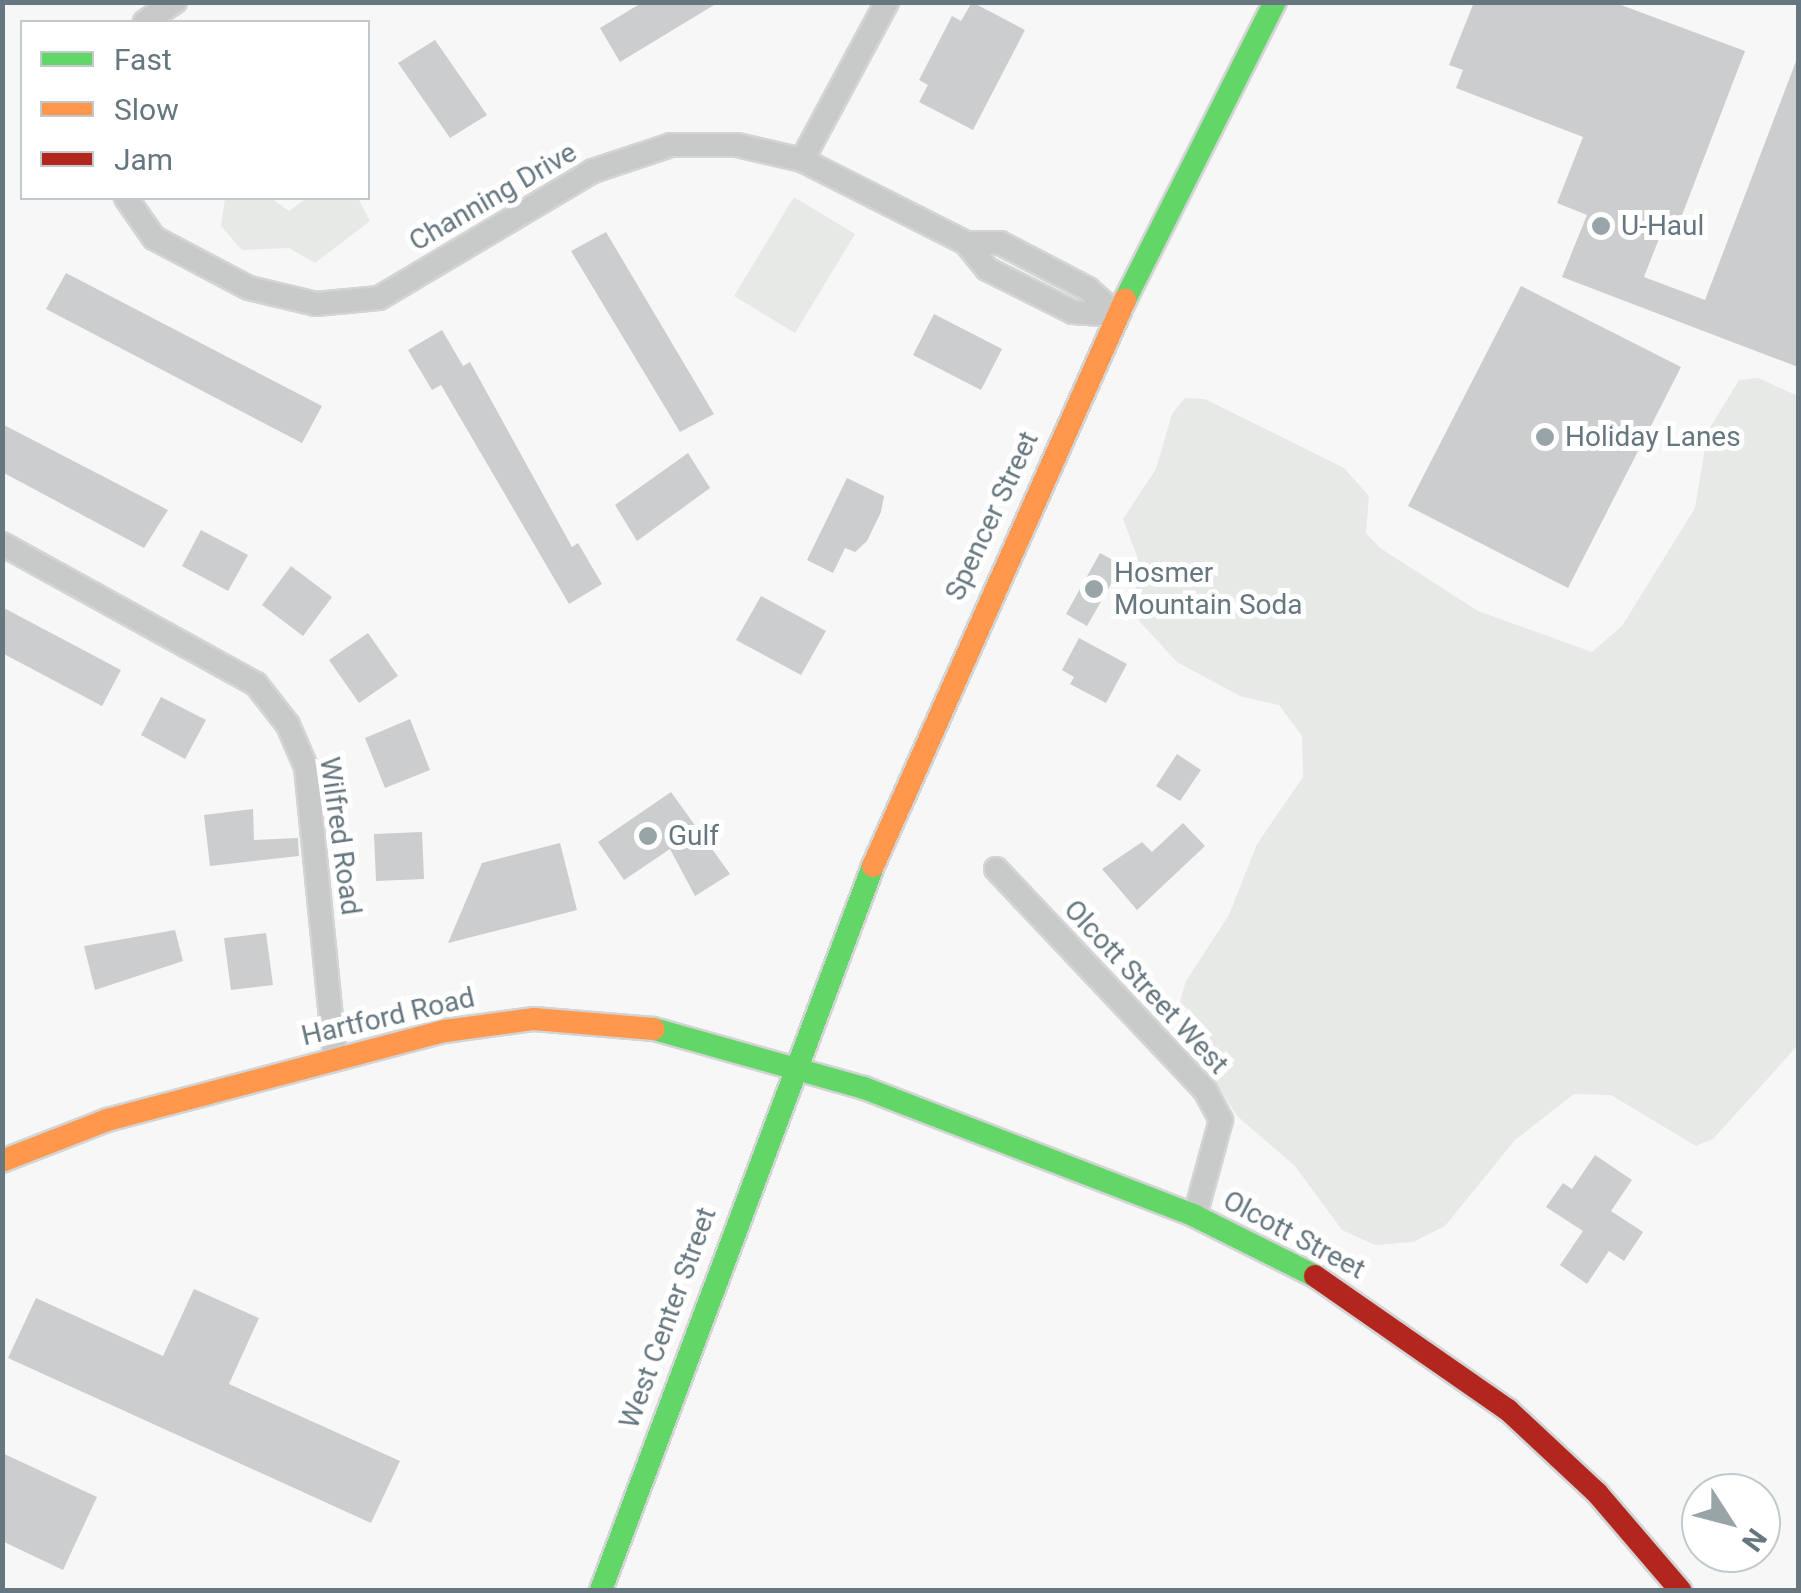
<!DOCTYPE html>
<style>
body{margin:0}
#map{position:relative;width:1801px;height:1593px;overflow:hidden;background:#f7f7f7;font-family:Roboto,sans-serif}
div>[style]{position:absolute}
.green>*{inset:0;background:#e6e9e5}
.building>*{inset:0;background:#cccdce}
.roads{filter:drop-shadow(2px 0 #d3d4d5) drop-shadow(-2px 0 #d3d4d5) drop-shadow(0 2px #d3d4d5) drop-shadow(0 -2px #d3d4d5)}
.street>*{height:22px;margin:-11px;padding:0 11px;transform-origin:11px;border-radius:11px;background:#c8caca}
.fast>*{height:22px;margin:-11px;padding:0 11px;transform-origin:11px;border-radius:11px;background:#63d668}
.slow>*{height:22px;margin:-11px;padding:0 11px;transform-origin:11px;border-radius:11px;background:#ff974d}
.jam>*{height:22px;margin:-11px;padding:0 11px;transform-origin:11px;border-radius:11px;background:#b3261e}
.dots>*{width:28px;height:28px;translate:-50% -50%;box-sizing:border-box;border:5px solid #fff;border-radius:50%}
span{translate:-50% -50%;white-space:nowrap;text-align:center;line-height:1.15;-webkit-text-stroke:10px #fff;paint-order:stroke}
.street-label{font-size:28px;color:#66777f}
.poi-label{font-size:28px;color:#66777f}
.left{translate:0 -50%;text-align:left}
.frame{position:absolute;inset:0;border:5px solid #66777f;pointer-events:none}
.legend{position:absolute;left:20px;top:20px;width:350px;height:180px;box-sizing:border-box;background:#fff;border:2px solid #c2c9cc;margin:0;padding:12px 18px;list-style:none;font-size:30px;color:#66777f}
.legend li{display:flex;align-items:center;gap:20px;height:50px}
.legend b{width:50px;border:2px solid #c2c9cc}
.north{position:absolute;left:1681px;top:1473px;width:100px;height:100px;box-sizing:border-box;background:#fff;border:2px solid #c2c9cc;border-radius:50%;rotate:126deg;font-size:28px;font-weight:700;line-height:40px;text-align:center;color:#66777f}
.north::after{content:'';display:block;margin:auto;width:35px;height:45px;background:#99a4a9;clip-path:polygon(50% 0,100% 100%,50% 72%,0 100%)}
</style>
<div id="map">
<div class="green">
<div style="clip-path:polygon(794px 197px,855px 234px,795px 333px,734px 296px)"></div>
<div style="clip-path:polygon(225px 198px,271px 198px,289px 211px,307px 198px,358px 198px,370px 221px,315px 263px,289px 248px,242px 250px,221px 226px)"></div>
<div style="clip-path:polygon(1758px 378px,1798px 396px,1798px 1045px,1713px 1139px,1696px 1146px,1611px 1095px,1574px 1094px,1515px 1140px,1445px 1226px,1413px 1242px,1375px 1245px,1342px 1230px,1295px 1166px,1237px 1116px,1175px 1018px,1186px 981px,1229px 915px,1257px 844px,1303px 777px,1302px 736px,1279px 705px,1240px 696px,1177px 662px,1128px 609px,1142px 570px,1123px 519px,1156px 469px,1172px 414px,1185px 398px,1205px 399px,1344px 468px,1369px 496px,1366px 533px,1380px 548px,1478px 611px,1592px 652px,1622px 626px,1695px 508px,1708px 431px,1739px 380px)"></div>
</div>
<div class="building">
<div style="clip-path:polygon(643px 2px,719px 2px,620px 62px,600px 28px)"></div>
<div style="clip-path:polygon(972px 2px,1025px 30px,973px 130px,919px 102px,928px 85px,919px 80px,952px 16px,961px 21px)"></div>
<div style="clip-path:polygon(1474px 2px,1613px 2px,1745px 51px,1674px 236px,1662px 231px,1644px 277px,1705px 300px,1798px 56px,1798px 367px,1562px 277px,1587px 215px,1557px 203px,1583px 137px,1456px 88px,1463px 70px,1449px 65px)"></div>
<div style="clip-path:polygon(435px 40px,487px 115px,450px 138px,398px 63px)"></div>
<div style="clip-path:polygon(606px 232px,714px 414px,680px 432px,571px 251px)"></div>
<div style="clip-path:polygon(66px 273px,322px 406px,302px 443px,46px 309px)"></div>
<div style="clip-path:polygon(1521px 286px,1681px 367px,1568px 588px,1408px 506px)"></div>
<div style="clip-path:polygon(934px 314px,1002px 349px,981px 390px,913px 355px)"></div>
<div style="clip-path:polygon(442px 330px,463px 366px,470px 362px,572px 547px,578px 543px,602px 584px,569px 604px,441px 385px,432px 390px,408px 350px)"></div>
<div style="clip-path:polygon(2px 424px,168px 510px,144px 548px,2px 472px)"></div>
<div style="clip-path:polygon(688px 453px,710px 488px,637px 541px,615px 505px)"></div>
<div style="clip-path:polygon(847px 478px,884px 496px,881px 512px,867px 541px,855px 552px,845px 548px,833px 573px,807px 560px)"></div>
<div style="clip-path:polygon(201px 530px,248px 555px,228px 591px,182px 566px)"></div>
<div style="clip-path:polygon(1100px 553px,1122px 565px,1087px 626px,1066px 614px)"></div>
<div style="clip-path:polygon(291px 566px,332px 597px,303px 636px,262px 605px)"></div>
<div style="clip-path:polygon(761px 596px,826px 631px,801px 675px,736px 640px)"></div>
<div style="clip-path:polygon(2px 607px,121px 670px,102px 706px,2px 653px)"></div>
<div style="clip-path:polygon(368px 633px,398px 676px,359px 703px,329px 660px)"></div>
<div style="clip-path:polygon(1079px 638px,1127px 664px,1106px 703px,1070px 684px,1074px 677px,1062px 670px)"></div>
<div style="clip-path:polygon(161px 697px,206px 720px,185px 759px,141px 735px)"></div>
<div style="clip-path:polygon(410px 719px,430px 770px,385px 788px,365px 738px)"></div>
<div style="clip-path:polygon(1177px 754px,1201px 770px,1180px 801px,1156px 786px)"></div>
<div style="clip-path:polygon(671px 792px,730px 874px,695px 896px,670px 849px,624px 880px,598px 842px)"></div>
<div style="clip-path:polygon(253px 809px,254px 840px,298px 838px,299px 856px,210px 866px,204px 815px)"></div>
<div style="clip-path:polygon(1183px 823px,1205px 846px,1137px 910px,1102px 869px,1142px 842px,1152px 852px)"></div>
<div style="clip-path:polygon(422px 832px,424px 879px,376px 881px,374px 834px)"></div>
<div style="clip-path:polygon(560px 843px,577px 910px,448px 943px,482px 863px)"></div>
<div style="clip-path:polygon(175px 930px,183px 961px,95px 990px,84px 946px)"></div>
<div style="clip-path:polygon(266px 933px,273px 985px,231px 990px,224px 938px)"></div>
<div style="clip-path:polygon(1595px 1155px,1632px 1180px,1611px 1211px,1643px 1232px,1624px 1261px,1609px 1251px,1587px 1284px,1560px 1265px,1583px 1231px,1546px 1207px,1563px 1183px,1572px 1189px)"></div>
<div style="clip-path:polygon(194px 1289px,259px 1318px,229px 1384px,400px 1461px,371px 1523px,8px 1358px,36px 1298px,163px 1356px)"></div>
<div style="clip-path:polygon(2px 1453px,97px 1497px,63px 1570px,2px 1541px)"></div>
</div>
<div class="roads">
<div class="street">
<div style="left:145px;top:22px;width:36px;rotate:-34deg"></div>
<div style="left:802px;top:160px;width:179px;rotate:-61.7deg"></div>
<div style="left:126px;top:198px;width:49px;rotate:55deg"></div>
<div style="left:154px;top:238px;width:107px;rotate:27.8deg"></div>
<div style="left:249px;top:288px;width:69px;rotate:13.4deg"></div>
<div style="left:316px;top:304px;width:63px;rotate:-5.4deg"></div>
<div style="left:379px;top:298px;width:249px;rotate:-30.7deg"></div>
<div style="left:593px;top:171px;width:82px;rotate:-18.4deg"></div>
<div style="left:671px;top:145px;width:66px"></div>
<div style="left:737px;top:145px;width:67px;rotate:13deg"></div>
<div style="left:802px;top:160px;width:184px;rotate:26.8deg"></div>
<div style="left:966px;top:243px;width:34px"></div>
<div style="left:1000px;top:243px;width:99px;rotate:27.6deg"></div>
<div style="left:1088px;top:289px;width:39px;rotate:42deg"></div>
<div style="left:966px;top:243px;width:33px;rotate:51deg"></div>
<div style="left:987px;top:269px;width:96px;rotate:26.6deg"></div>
<div style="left:1073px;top:312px;width:44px;rotate:3.9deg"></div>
<div style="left:2px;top:544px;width:290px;rotate:28.9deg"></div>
<div style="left:256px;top:684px;width:52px;rotate:52deg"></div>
<div style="left:288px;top:725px;width:46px;rotate:66.8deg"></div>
<div style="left:306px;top:767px;width:291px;rotate:84.3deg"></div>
<div style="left:996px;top:869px;width:304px;rotate:46.6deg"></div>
<div style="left:1205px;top:1090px;width:34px;rotate:62deg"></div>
<div style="left:1221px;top:1120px;width:99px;rotate:105.2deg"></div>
</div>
<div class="fast">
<div style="left:1125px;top:300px;width:334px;rotate:-63.3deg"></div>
<div style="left:654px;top:1029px;width:218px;rotate:15.7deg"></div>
<div style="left:864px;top:1088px;width:355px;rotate:21.1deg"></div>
<div style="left:1195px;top:1216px;width:134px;rotate:26.6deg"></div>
<div style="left:601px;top:1590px;width:773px;rotate:-69.41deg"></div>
</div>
<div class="slow">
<div style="left:873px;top:866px;width:620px;rotate:-66deg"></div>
<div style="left:2px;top:1161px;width:113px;rotate:-21.3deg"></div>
<div style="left:107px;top:1120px;width:350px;rotate:-14.8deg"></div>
<div style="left:445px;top:1031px;width:90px;rotate:-7.7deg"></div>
<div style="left:534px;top:1019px;width:120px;rotate:4.8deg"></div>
</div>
<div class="jam">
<div style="left:1315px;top:1276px;width:235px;rotate:34.8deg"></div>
<div style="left:1508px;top:1410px;width:122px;rotate:43deg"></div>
<div style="left:1597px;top:1493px;width:128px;rotate:49.4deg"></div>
</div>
</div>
<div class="dots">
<div style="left:1601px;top:226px;background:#99a4a9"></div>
<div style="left:1545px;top:437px;background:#99a4a9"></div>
<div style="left:1094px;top:589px;background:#99a4a9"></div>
<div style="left:648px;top:836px;background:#99a4a9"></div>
</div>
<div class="street-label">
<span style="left:493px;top:197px;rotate:-30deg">Channing Drive</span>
<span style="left:992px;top:516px;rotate:-65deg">Spencer Street</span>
<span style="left:340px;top:836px;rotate:82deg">Wilfred Road</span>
<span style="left:1146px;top:987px;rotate:47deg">Olcott Street West</span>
<span style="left:388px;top:1017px;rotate:-13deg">Hartford Road</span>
<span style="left:1294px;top:1235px;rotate:28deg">Olcott Street</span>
<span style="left:668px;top:1318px;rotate:-70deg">West Center Street</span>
</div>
<div class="poi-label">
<span class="left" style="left:1621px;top:226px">U-Haul</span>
<span class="left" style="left:1565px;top:437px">Holiday Lanes</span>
<span class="left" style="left:1114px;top:589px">Hosmer<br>Mountain Soda</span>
<span class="left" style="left:668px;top:836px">Gulf</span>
</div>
<div class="frame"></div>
<ul class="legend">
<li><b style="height:12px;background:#63d668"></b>Fast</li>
<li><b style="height:12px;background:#ff974d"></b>Slow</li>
<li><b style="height:12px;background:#b3261e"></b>Jam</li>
</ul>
<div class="north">N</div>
</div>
